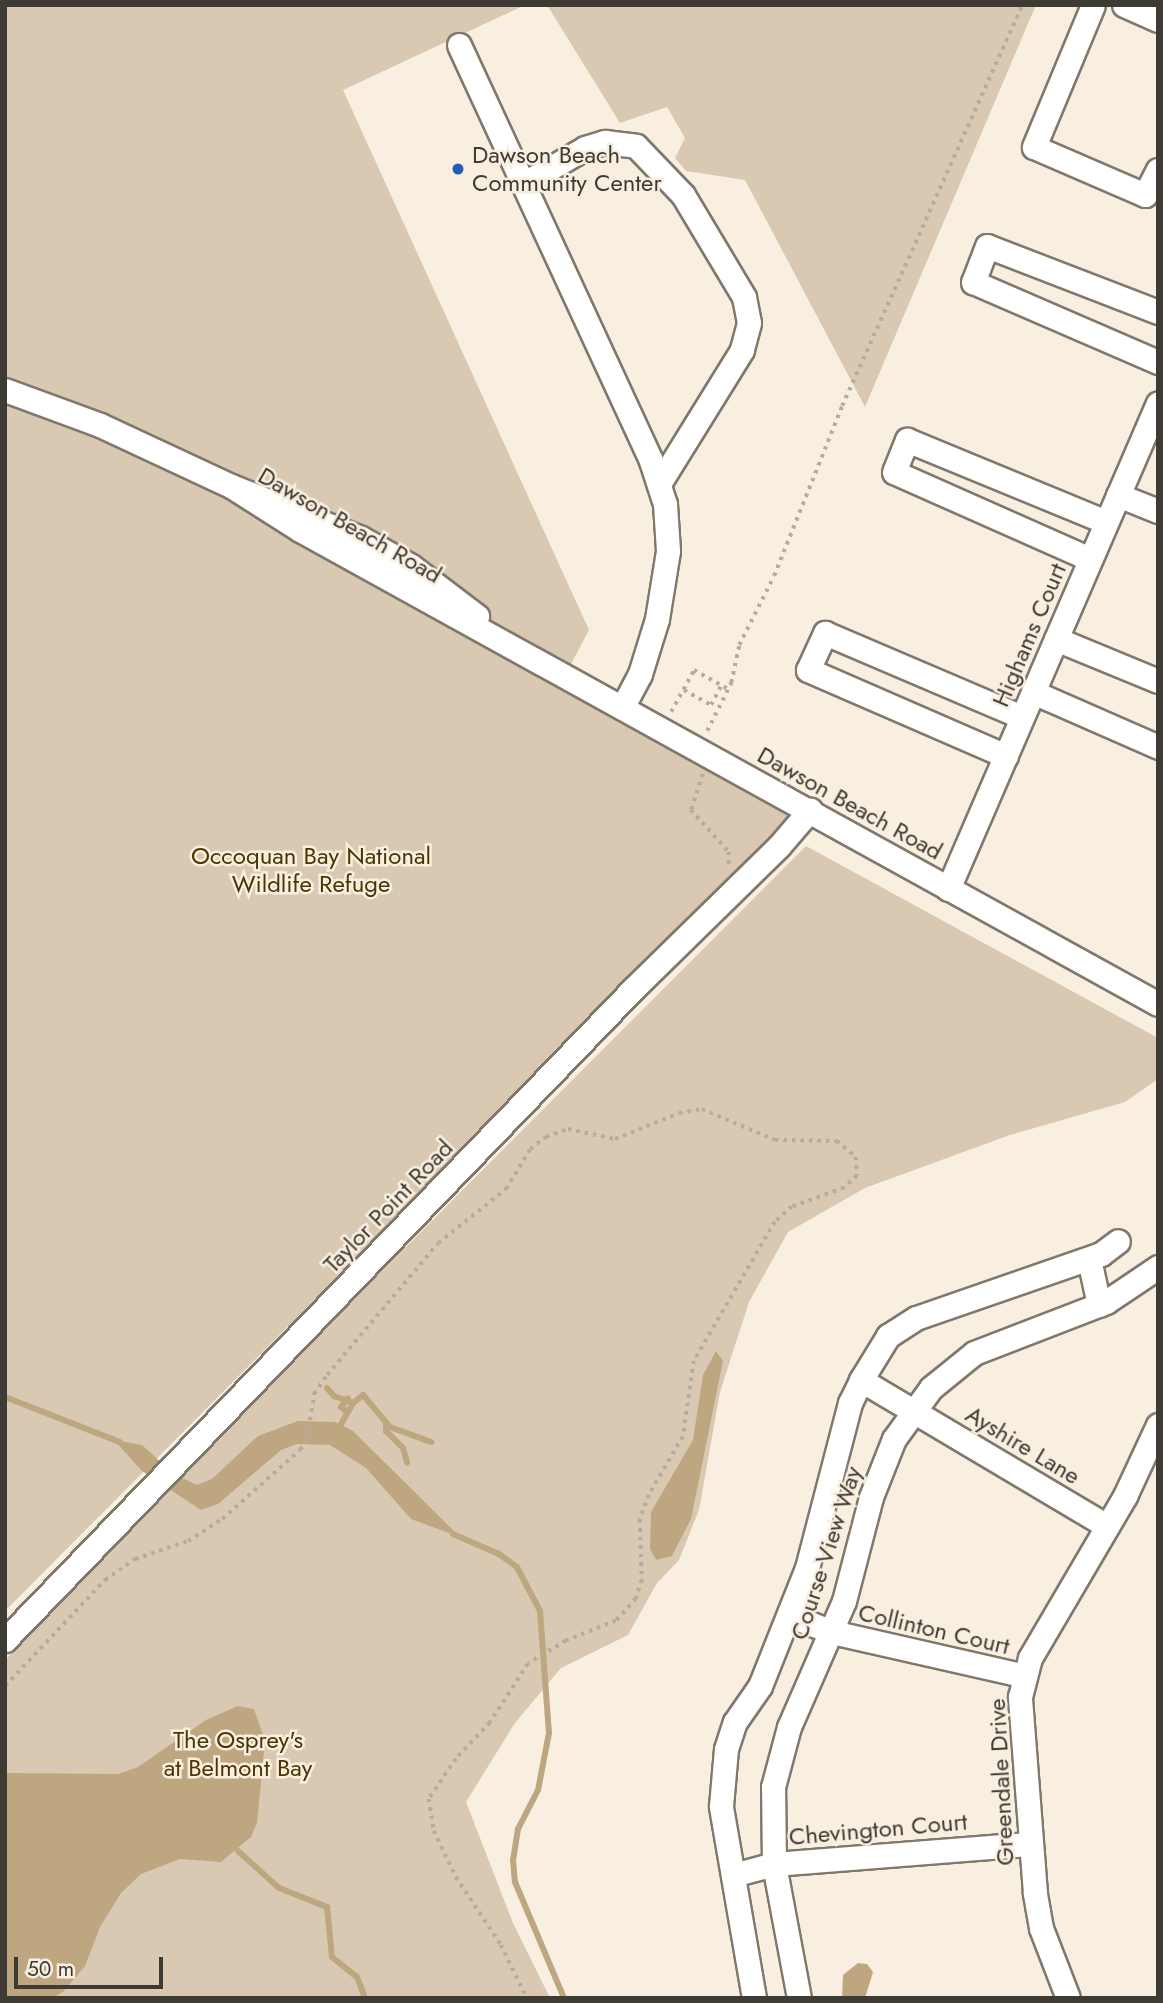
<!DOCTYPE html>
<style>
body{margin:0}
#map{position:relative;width:1163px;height:2003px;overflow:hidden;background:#f9efe0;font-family:Jost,sans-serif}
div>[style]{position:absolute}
.green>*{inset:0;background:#d9c9b2}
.water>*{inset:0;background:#bea681}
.stream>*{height:6px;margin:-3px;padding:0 3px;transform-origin:3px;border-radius:3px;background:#bea681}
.path>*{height:3.5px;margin-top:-1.75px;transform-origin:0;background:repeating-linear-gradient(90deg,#b4aca0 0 3.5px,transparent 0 8.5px)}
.roads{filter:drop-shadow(2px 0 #81786c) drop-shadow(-2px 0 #81786c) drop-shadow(0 2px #81786c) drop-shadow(0 -2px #81786c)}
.minor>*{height:23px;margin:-11.5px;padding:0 11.5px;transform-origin:11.5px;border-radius:11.5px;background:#fff}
.dots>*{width:19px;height:19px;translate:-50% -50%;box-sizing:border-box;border:4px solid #f9efe0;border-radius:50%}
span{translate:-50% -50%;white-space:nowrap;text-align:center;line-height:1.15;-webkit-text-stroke:5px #f9efe0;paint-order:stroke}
.poi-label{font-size:24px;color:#3e3a34}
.left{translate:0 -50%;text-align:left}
.street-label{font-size:24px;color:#3e3a34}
.park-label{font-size:24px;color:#4d3403}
.frame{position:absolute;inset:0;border:7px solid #3e3a34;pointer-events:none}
.scale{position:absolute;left:14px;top:1957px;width:149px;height:32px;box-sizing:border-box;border:4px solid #3e3a34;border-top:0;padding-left:9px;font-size:21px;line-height:24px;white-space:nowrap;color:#3e3a34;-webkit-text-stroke:5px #f9efe0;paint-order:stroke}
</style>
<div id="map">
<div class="green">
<div style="clip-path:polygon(5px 5px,525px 5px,343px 90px,589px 630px,558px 689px,800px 812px,5px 1611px)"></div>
<div style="clip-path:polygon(547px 5px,1036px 5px,865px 407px,745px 180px,686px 171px,675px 158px,685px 138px,667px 107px,620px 123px)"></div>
<div style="clip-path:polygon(806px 846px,1158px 1038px,1158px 1079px,1125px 1102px,1010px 1135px,865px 1188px,788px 1232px,749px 1302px,720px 1392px,699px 1510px,679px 1560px,657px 1583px,628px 1635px,561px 1668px,515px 1723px,466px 1802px,513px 1923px,550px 1998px,5px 1998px,5px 1660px,300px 1353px)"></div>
</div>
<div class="water">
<div style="clip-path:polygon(716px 1351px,723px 1361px,691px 1519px,672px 1556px,656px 1560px,650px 1549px,651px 1512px,693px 1440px,703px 1375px)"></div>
<div style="clip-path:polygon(298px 1421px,335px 1422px,353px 1431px,460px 1537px,411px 1519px,366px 1468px,330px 1445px,297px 1444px,281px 1450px,218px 1504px,201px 1510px,142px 1471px,114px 1440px,142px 1445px,174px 1474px,197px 1485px,212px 1479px,258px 1436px)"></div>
<div style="clip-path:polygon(238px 1706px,254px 1709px,265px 1741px,257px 1823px,251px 1837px,221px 1862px,180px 1859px,141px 1874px,121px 1893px,100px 1927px,85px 1966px,64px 1991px,53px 1998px,5px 1998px,5px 1773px,118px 1774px,138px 1767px,206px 1720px)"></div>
<div style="clip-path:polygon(858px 1963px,867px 1964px,873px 1972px,865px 1998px,842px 1998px,843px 1975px)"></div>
</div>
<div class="stream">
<div style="left:327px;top:1388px;width:11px;rotate:49deg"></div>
<div style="left:334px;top:1396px;width:20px;rotate:20deg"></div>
<div style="left:5px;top:1397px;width:123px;rotate:21.4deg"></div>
<div style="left:347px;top:1412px;width:8px;rotate:-140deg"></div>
<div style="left:341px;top:1407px;width:11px;rotate:-52deg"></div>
<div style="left:386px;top:1422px;width:9px;rotate:90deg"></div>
<div style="left:386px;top:1431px;width:24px;rotate:45deg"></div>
<div style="left:403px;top:1448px;width:15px;rotate:74deg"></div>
<div style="left:337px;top:1431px;width:32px;rotate:-60deg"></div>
<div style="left:353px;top:1403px;width:13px;rotate:-39deg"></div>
<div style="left:363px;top:1395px;width:42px;rotate:49.8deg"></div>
<div style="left:390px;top:1427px;width:44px;rotate:20.1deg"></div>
<div style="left:453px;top:1534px;width:50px;rotate:23.5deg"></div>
<div style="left:499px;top:1554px;width:22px;rotate:36deg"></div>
<div style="left:517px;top:1567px;width:50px;rotate:62.4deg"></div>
<div style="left:540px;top:1611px;width:122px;rotate:85.8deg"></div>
<div style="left:549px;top:1733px;width:58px;rotate:100.9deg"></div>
<div style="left:538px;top:1790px;width:44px;rotate:117.1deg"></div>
<div style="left:518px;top:1829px;width:31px;rotate:99deg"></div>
<div style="left:513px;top:1860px;width:22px;rotate:85deg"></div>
<div style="left:515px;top:1882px;width:126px;rotate:67.1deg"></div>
<div style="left:238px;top:1851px;width:55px;rotate:42.1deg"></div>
<div style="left:279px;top:1888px;width:52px;rotate:21.6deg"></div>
<div style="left:327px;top:1907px;width:50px;rotate:84.3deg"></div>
<div style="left:332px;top:1957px;width:32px;rotate:39deg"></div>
<div style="left:357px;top:1977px;width:22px;rotate:69deg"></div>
</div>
<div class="path">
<div style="left:684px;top:690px;width:31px;rotate:29deg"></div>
<div style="left:711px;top:705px;width:22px;rotate:-63deg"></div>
<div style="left:671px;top:712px;width:48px;rotate:-61.3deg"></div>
<div style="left:694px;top:670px;width:39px;rotate:29deg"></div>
<div style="left:707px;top:731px;width:54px;rotate:-63.4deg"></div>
<div style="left:731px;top:683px;width:39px;rotate:-78deg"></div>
<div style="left:739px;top:645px;width:77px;rotate:-63.1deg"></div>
<div style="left:774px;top:576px;width:183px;rotate:-68.2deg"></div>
<div style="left:842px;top:406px;width:440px;rotate:-65.8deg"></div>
<div style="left:703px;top:774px;width:38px;rotate:108deg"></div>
<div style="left:691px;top:810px;width:57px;rotate:47.9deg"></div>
<div style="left:729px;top:852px;width:12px;rotate:90deg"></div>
<div style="left:5px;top:1686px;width:146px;rotate:-46.7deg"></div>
<div style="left:105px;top:1580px;width:37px;rotate:-35deg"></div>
<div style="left:135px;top:1559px;width:56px;rotate:-18.8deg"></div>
<div style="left:188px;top:1541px;width:40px;rotate:-32.9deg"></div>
<div style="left:222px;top:1519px;width:104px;rotate:-41.5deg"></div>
<div style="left:300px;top:1450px;width:15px;rotate:-62deg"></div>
<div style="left:307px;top:1437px;width:44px;rotate:-80.8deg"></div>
<div style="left:314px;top:1394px;width:23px;rotate:-56deg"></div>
<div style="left:327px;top:1375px;width:172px;rotate:-49.9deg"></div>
<div style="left:438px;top:1243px;width:87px;rotate:-38.5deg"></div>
<div style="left:506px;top:1189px;width:47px;rotate:-59deg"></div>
<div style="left:530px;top:1149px;width:20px;rotate:-37deg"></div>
<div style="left:546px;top:1137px;width:23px;rotate:-20deg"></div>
<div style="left:568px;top:1129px;width:48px;rotate:12deg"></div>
<div style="left:615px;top:1139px;width:69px;rotate:-22.1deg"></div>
<div style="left:679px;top:1113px;width:23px;rotate:-10deg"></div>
<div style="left:702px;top:1109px;width:79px;rotate:23deg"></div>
<div style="left:775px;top:1140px;width:62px;rotate:0.9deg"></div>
<div style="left:837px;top:1141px;width:25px;rotate:40deg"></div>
<div style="left:856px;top:1157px;width:19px;rotate:87deg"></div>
<div style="left:857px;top:1176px;width:18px;rotate:137deg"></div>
<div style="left:844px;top:1188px;width:55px;rotate:159.9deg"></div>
<div style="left:792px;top:1207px;width:23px;rotate:139deg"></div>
<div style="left:775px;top:1222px;width:161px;rotate:120.2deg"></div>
<div style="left:694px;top:1361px;width:77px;rotate:98.2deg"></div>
<div style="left:683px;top:1437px;width:67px;rotate:120.4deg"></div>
<div style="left:649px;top:1495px;width:27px;rotate:110deg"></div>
<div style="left:640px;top:1520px;width:60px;rotate:88.1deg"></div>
<div style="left:642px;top:1580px;width:20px;rotate:108deg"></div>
<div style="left:636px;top:1599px;width:30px;rotate:132deg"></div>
<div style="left:616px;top:1621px;width:54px;rotate:158.2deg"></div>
<div style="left:566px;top:1641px;width:44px;rotate:148.8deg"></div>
<div style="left:528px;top:1664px;width:70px;rotate:122.8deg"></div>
<div style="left:490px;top:1723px;width:50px;rotate:133.4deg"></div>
<div style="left:456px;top:1759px;width:48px;rotate:124deg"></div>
<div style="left:429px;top:1799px;width:32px;rotate:81deg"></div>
<div style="left:434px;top:1831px;width:51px;rotate:64.4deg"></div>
<div style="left:456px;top:1877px;width:82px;rotate:56.5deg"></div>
<div style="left:501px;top:1945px;width:59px;rotate:63.9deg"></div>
</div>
<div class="roads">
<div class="minor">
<div style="left:1093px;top:5px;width:154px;rotate:112.6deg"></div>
<div style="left:1034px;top:147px;width:121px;rotate:23.4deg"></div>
<div style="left:1145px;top:195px;width:28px;rotate:-63deg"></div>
<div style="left:1124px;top:5px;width:37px;rotate:24deg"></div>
<div style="left:459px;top:45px;width:458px;rotate:65.2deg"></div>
<div style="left:651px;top:461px;width:45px;rotate:72deg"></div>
<div style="left:665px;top:504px;width:47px;rotate:86.3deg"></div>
<div style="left:668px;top:551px;width:69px;rotate:99.2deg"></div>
<div style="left:657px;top:619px;width:58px;rotate:107.2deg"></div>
<div style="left:640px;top:674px;width:38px;rotate:118deg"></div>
<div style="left:523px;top:184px;width:72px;rotate:-30.1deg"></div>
<div style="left:585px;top:148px;width:21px;rotate:-17deg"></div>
<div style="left:605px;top:142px;width:31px;rotate:7deg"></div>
<div style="left:636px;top:146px;width:68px;rotate:46.2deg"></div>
<div style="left:683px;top:195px;width:119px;rotate:59.1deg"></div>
<div style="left:744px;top:297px;width:26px;rotate:79deg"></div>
<div style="left:749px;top:323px;width:28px;rotate:105deg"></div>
<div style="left:742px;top:350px;width:158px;rotate:121.8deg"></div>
<div style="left:1158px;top:312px;width:183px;rotate:-158.9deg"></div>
<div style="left:987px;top:246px;width:39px;rotate:111deg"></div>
<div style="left:973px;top:282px;width:202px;rotate:23.4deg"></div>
<div style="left:5px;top:390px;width:101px;rotate:20.2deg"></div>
<div style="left:100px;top:425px;width:145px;rotate:25deg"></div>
<div style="left:231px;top:486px;width:140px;rotate:21.8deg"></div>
<div style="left:361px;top:538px;width:57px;rotate:29.2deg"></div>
<div style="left:411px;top:566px;width:83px;rotate:37.1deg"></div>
<div style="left:231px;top:486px;width:82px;rotate:32.5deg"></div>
<div style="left:300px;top:530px;width:980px;rotate:28.92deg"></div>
<div style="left:1118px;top:495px;width:43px;rotate:21.8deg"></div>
<div style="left:1090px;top:559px;width:214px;rotate:-156.1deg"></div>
<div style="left:894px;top:472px;width:35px;rotate:-68deg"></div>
<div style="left:907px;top:440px;width:215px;rotate:22.4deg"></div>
<div style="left:1056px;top:639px;width:110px;rotate:22.4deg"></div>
<div style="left:1033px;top:692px;width:137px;rotate:23.7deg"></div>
<div style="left:1006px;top:756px;width:216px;rotate:-156.5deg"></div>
<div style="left:808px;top:670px;width:41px;rotate:-65.3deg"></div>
<div style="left:825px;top:633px;width:214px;rotate:23.1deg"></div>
<div style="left:948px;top:889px;width:529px;rotate:-66.63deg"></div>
<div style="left:1089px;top:1259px;width:47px;rotate:77.7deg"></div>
<div style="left:861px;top:1380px;width:286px;rotate:30.7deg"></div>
<div style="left:789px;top:1615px;width:46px;rotate:21.6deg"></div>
<div style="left:832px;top:1632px;width:198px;rotate:12.8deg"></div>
<div style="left:5px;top:1640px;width:905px;rotate:-46.03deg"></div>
<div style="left:633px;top:989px;width:204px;rotate:-44.4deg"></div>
<div style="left:779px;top:846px;width:48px;rotate:-49.3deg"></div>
<div style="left:733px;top:1875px;width:42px;rotate:-15deg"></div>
<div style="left:774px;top:1864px;width:255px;rotate:-4.5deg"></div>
<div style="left:754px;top:1998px;width:195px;rotate:-99.8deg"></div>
<div style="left:721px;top:1806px;width:57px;rotate:-85deg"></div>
<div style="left:726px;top:1749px;width:28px;rotate:-72deg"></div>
<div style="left:735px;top:1722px;width:44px;rotate:-55.2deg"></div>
<div style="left:760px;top:1686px;width:127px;rotate:-68.3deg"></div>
<div style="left:807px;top:1568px;width:171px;rotate:-75.4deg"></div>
<div style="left:850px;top:1403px;width:25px;rotate:-64deg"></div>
<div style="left:861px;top:1380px;width:52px;rotate:-58.5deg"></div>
<div style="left:888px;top:1336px;width:33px;rotate:-33deg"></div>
<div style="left:916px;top:1318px;width:196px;rotate:-19.1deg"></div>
<div style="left:1101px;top:1254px;width:21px;rotate:-37deg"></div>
<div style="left:799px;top:1998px;width:136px;rotate:-100.6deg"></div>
<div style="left:774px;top:1864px;width:77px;rotate:-90.7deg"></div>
<div style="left:773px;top:1787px;width:62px;rotate:-75.1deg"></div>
<div style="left:789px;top:1727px;width:137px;rotate:-66.4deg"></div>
<div style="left:844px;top:1601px;width:107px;rotate:-75.4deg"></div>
<div style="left:871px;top:1497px;width:62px;rotate:-68.4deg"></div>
<div style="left:894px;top:1439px;width:63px;rotate:-54deg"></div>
<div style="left:931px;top:1388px;width:55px;rotate:-39.1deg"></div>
<div style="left:974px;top:1353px;width:142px;rotate:-21.1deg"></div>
<div style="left:1106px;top:1302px;width:63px;rotate:-33.9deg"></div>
<div style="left:1068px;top:1998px;width:75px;rotate:-111.1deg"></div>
<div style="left:1041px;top:1928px;width:36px;rotate:-100deg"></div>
<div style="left:1035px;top:1893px;width:197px;rotate:-94.4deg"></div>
<div style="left:1020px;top:1697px;width:40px;rotate:-75.6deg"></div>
<div style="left:1030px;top:1658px;width:188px;rotate:-59.6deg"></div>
<div style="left:1125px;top:1496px;width:78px;rotate:-65.1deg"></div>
</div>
</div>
<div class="dots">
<div style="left:458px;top:169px;background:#235eb0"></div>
</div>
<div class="poi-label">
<span class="left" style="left:472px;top:169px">Dawson Beach<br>Community Center</span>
</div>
<div class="street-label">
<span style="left:350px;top:525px;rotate:30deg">Dawson Beach Road</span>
<span style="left:1029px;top:635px;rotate:-67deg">Highams Court</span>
<span style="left:850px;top:803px;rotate:29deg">Dawson Beach Road</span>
<span style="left:388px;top:1206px;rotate:-46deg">Taylor Point Road</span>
<span style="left:1023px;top:1445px;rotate:31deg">Ayshire Lane</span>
<span style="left:826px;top:1553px;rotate:-72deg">Course View Way</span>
<span style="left:934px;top:1629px;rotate:13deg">Collinton Court</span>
<span style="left:1001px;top:1782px;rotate:-93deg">Greendale Drive</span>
<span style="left:878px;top:1829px;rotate:-5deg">Chevington Court</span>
</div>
<div class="park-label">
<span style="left:311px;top:870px">Occoquan Bay National<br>Wildlife Refuge</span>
<span style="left:238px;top:1754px">The Osprey's<br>at Belmont Bay</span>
</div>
<div class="frame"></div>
<div class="scale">50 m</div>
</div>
